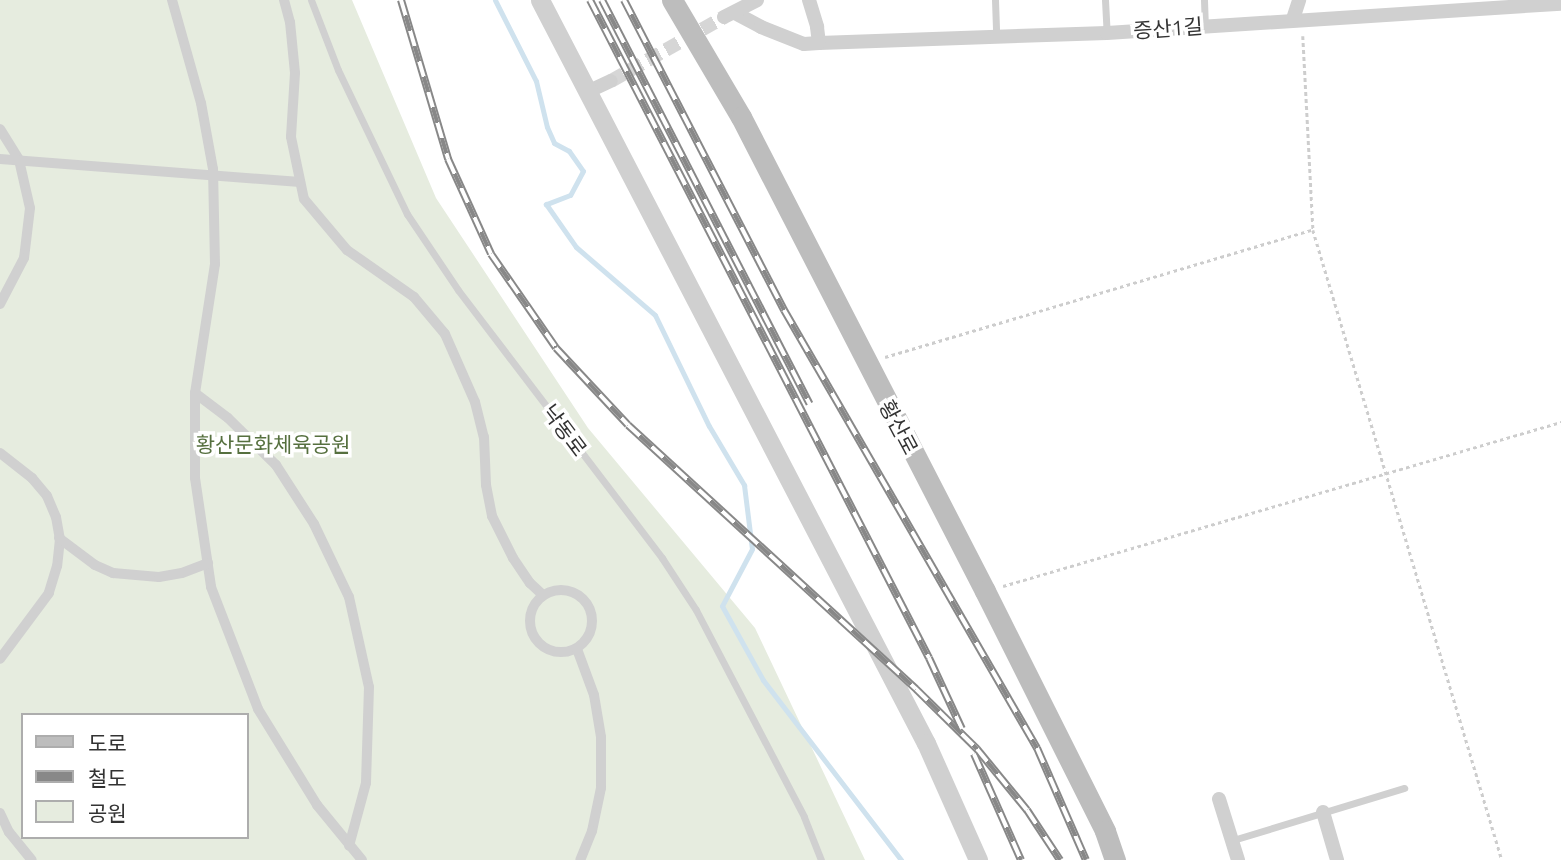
<!DOCTYPE html>
<meta charset="utf-8">
<style>
body{margin:0}
#map{position:relative;width:1561px;height:860px;overflow:hidden;background:#fff;font-family:Ubuntu,"Noto Sans KR",sans-serif}
div>[style]{position:absolute}
.green>*{inset:0;background:#e6ecdf}
.stream>*{height:5px;margin:-2.5px;padding:0 2.5px;transform-origin:2.5px;border-radius:2.5px;background:#cfe2ee}
.minor-tunnel>*{height:14px;margin-top:-7px;transform-origin:0;background:repeating-linear-gradient(90deg,#d6d6d6 0 14px,transparent 0 21px)}
.path>*{height:2.5px;margin-top:-1.25px;transform-origin:0;background:repeating-linear-gradient(90deg,#cdcdcd 0 3.5px,transparent 0 7px)}
.service>*{height:7px;margin:-3.5px;padding:0 3.5px;transform-origin:3.5px;border-radius:3.5px;background:#d0d0d0}
.pedestrian>*{height:10px;margin:-5px;padding:0 5px;transform-origin:5px;border-radius:5px;background:#d0d0d0}
.pedestrian>.ring{margin:-5px;padding:0;box-sizing:content-box;background:none;border:10px solid #d0d0d0;border-radius:50%}
.minor>*{height:14px;margin:-7px;padding:0 7px;transform-origin:7px;border-radius:7px;background:#d0d0d0}
.tertiary>*{height:19px;margin:-9.5px;padding:0 9.5px;transform-origin:9.5px;border-radius:9.5px;background:#d0d0d0}
.secondary>*{height:21px;margin:-10.5px;padding:0 10.5px;transform-origin:10.5px;border-radius:10.5px;background:#bdbdbd}
.rail>*{height:8px;margin-top:-4px;transform-origin:0;background:repeating-linear-gradient(90deg,#fff 0 16px,#888 0 32px);box-sizing:border-box;border-block:2px solid #888}
span{translate:-50% -50%;white-space:nowrap;text-align:center;line-height:1.15;-webkit-text-stroke:7px #fff;paint-order:stroke}
.street-label{font-size:21px;color:#333}
.park-label{font-size:21px;color:#56703f}
.legend{position:absolute;left:21px;top:713px;width:228px;height:126px;box-sizing:border-box;background:#fff;border:2px solid #adadad;margin:0;padding:9px 12px;list-style:none;font-size:21px;color:#333}
.legend li{display:flex;align-items:center;gap:14px;height:35px}
.legend b{width:35px;border:2px solid #adadad}
</style>
<div id="map">
<div class="green">
<div style="clip-path:polygon(evenodd,0 0,352px 0,436px 198px,588px 428px,755px 628px,865px 860px,0 860px,0 0,23px 715px,247px 715px,247px 837px,23px 837px,23px 715px)"></div>
</div>
<div class="stream">
<div style="left:495px;top:0;width:91px;rotate:63.2deg"></div>
<div style="left:536px;top:81px;width:47px;rotate:76.6deg"></div>
<div style="left:547px;top:127px;width:17px;rotate:66deg"></div>
<div style="left:554px;top:143px;width:17px;rotate:28deg"></div>
<div style="left:569px;top:151px;width:24px;rotate:55deg"></div>
<div style="left:583px;top:171px;width:27px;rotate:118deg"></div>
<div style="left:570px;top:195px;width:26px;rotate:159deg"></div>
<div style="left:546px;top:204px;width:52px;rotate:55.1deg"></div>
<div style="left:576px;top:247px;width:104px;rotate:40.7deg"></div>
<div style="left:655px;top:315px;width:123px;rotate:64.1deg"></div>
<div style="left:709px;top:426px;width:69px;rotate:59.3deg"></div>
<div style="left:744px;top:485px;width:64px;rotate:82.9deg"></div>
<div style="left:752px;top:549px;width:64px;rotate:117.8deg"></div>
<div style="left:722px;top:606px;width:85px;rotate:61deg"></div>
<div style="left:763px;top:680px;width:227px;rotate:52.5deg"></div>
</div>
<div class="minor-tunnel">
<div style="left:611px;top:81px;width:130px;rotate:-29.5deg"></div>
</div>
<div class="path">
<div style="left:1303px;top:36px;width:194px;rotate:87deg"></div>
<div style="left:1313px;top:230px;width:658px;rotate:73.3deg"></div>
<div style="left:885px;top:357px;width:445px;rotate:-16.6deg"></div>
<div style="left:1003px;top:586px;width:582px;rotate:-16.38deg"></div>
</div>
<div class="service">
<div style="left:311px;top:0;width:75px;rotate:68.9deg"></div>
<div style="left:338px;top:70px;width:160px;rotate:64.4deg"></div>
<div style="left:407px;top:214px;width:92px;rotate:56.1deg"></div>
<div style="left:458px;top:290px;width:337px;rotate:52.7deg"></div>
<div style="left:662px;top:558px;width:62px;rotate:56.8deg"></div>
<div style="left:696px;top:610px;width:233px;rotate:62.4deg"></div>
<div style="left:804px;top:817px;width:46px;rotate:68.4deg"></div>
<div style="left:995px;top:0;width:37px;rotate:88deg"></div>
<div style="left:1105px;top:0;width:33px;rotate:87deg"></div>
<div style="left:1204px;top:0;width:25px;rotate:88deg"></div>
<div style="left:1233px;top:840px;width:179px;rotate:-16.9deg"></div>
</div>
<div class="pedestrian">
<div style="left:172px;top:0;width:107px;rotate:74.3deg"></div>
<div style="left:201px;top:103px;width:67px;rotate:79.7deg"></div>
<div style="left:213px;top:169px;width:95px;rotate:88.8deg"></div>
<div style="left:215px;top:264px;width:131px;rotate:98.8deg"></div>
<div style="left:195px;top:393px;width:85px;rotate:90deg"></div>
<div style="left:195px;top:478px;width:110px;rotate:81.6deg"></div>
<div style="left:211px;top:587px;width:131px;rotate:68.9deg"></div>
<div style="left:258px;top:709px;width:113px;rotate:58.4deg"></div>
<div style="left:317px;top:805px;width:71px;rotate:50.7deg"></div>
<div style="left:284px;top:0;width:23px;rotate:75deg"></div>
<div style="left:290px;top:22px;width:51px;rotate:84.4deg"></div>
<div style="left:295px;top:73px;width:64px;rotate:93.6deg"></div>
<div style="left:291px;top:137px;width:63px;rotate:78.2deg"></div>
<div style="left:304px;top:199px;width:67px;rotate:49.9deg"></div>
<div style="left:347px;top:250px;width:82px;rotate:35deg"></div>
<div style="left:414px;top:297px;width:48px;rotate:50deg"></div>
<div style="left:445px;top:334px;width:74px;rotate:66.2deg"></div>
<div style="left:475px;top:402px;width:36px;rotate:76deg"></div>
<div style="left:484px;top:437px;width:48px;rotate:87.6deg"></div>
<div style="left:486px;top:485px;width:32px;rotate:79deg"></div>
<div style="left:492px;top:516px;width:47px;rotate:63.4deg"></div>
<div style="left:513px;top:558px;width:30px;rotate:56deg"></div>
<div style="left:530px;top:583px;width:18px;rotate:43deg"></div>
<div style="left:0;top:129px;width:36px;rotate:58deg"></div>
<div style="left:19px;top:160px;width:49px;rotate:77.1deg"></div>
<div style="left:30px;top:208px;width:50px;rotate:96.8deg"></div>
<div style="left:24px;top:258px;width:52px;rotate:117.6deg"></div>
<div style="left:0;top:159px;width:301px;rotate:4.4deg"></div>
<div style="left:195px;top:393px;width:41px;rotate:37.1deg"></div>
<div style="left:228px;top:418px;width:67px;rotate:44.4deg"></div>
<div style="left:276px;top:465px;width:70px;rotate:57.2deg"></div>
<div style="left:314px;top:524px;width:81px;rotate:64.4deg"></div>
<div style="left:349px;top:597px;width:92px;rotate:77.5deg"></div>
<div style="left:369px;top:687px;width:96px;rotate:91.8deg"></div>
<div style="left:366px;top:783px;width:65px;rotate:105.1deg"></div>
<div style="left:0;top:453px;width:41px;rotate:38deg"></div>
<div style="left:32px;top:478px;width:23px;rotate:50deg"></div>
<div style="left:47px;top:496px;width:23px;rotate:67deg"></div>
<div style="left:56px;top:517px;width:22px;rotate:80deg"></div>
<div style="left:60px;top:539px;width:27px;rotate:96deg"></div>
<div style="left:57px;top:566px;width:28px;rotate:107deg"></div>
<div style="left:49px;top:593px;width:82px;rotate:126.6deg"></div>
<div style="left:59px;top:538px;width:45px;rotate:36.9deg"></div>
<div style="left:95px;top:565px;width:20px;rotate:24deg"></div>
<div style="left:113px;top:573px;width:46px;rotate:5deg"></div>
<div style="left:159px;top:577px;width:23px;rotate:-10deg"></div>
<div style="left:182px;top:573px;width:28px;rotate:-21deg"></div>
<div class="ring" style="left:530px;top:590px;width:52px;height:52px"></div>
<div style="left:577px;top:649px;width:49px;rotate:69.7deg"></div>
<div style="left:594px;top:695px;width:43px;rotate:80.5deg"></div>
<div style="left:601px;top:737px;width:51px;rotate:90deg"></div>
<div style="left:601px;top:788px;width:44px;rotate:101.8deg"></div>
<div style="left:592px;top:831px;width:31px;rotate:112deg"></div>
<div style="left:0;top:813px;width:21px;rotate:65deg"></div>
<div style="left:9px;top:832px;width:36px;rotate:51deg"></div>
</div>
<div class="minor">
<div style="left:809px;top:0;width:28px;rotate:73deg"></div>
<div style="left:817px;top:27px;width:16px;rotate:83deg"></div>
<div style="left:819px;top:43px;width:288px;rotate:-2deg"></div>
<div style="left:1107px;top:33px;width:455px;rotate:-3.7deg"></div>
<div style="left:735px;top:13px;width:30px;rotate:28deg"></div>
<div style="left:761px;top:27px;width:46px;rotate:21.6deg"></div>
<div style="left:804px;top:44px;width:15px;rotate:-4deg"></div>
<div style="left:724px;top:17px;width:37px;rotate:-27deg"></div>
<div style="left:1293px;top:19px;width:20px;rotate:-72deg"></div>
<div style="left:587px;top:92px;width:26px;rotate:-25deg"></div>
<div style="left:1219px;top:799px;width:64px;rotate:72.7deg"></div>
<div style="left:1323px;top:812px;width:50px;rotate:73.7deg"></div>
</div>
<div class="tertiary">
<div style="left:540px;top:0;width:837px;rotate:62.55deg"></div>
<div style="left:926px;top:743px;width:128px;rotate:66deg"></div>
</div>
<div class="secondary">
<div style="left:672px;top:0;width:136px;rotate:59.5deg"></div>
<div style="left:741px;top:117px;width:533px;rotate:62.76deg"></div>
<div style="left:985px;top:591px;width:268px;rotate:63.4deg"></div>
<div style="left:1105px;top:831px;width:31px;rotate:71deg"></div>
</div>
<div class="rail">
<div style="left:401px;top:0;width:166px;rotate:73.5deg"></div>
<div style="left:448px;top:159px;width:104px;rotate:65.6deg"></div>
<div style="left:491px;top:254px;width:114px;rotate:55.3deg"></div>
<div style="left:556px;top:348px;width:105px;rotate:46.9deg"></div>
<div style="left:628px;top:425px;width:391px;rotate:42.5deg"></div>
<div style="left:916px;top:689px;width:86px;rotate:44.5deg"></div>
<div style="left:977px;top:749px;width:79px;rotate:50.7deg"></div>
<div style="left:1027px;top:810px;width:60px;rotate:56.6deg"></div>
<div style="left:590px;top:0;width:740px;rotate:62.74deg"></div>
<div style="left:929px;top:658px;width:78px;rotate:65.1deg"></div>
<div style="left:602px;top:0;width:454px;rotate:62.8deg"></div>
<div style="left:624px;top:0;width:349px;rotate:62.7deg"></div>
<div style="left:784px;top:310px;width:506px;rotate:59.99deg"></div>
<div style="left:1037px;top:748px;width:122px;rotate:66.4deg"></div>
<div style="left:974px;top:754px;width:116px;rotate:66.1deg"></div>
</div>
<div class="street-label">
<span style="left:1168px;top:28px;rotate:-4deg">증산1길</span>
<span style="left:899px;top:427px;rotate:62deg">황산로</span>
<span style="left:565px;top:430px;rotate:53deg">낙동로</span>
</div>
<div class="park-label">
<span style="left:273px;top:444px">황산문화체육공원</span>
</div>
<ul class="legend">
<li><b style="height:9px;background:#bdbdbd"></b>도로</li>
<li><b style="height:9px;background:#888"></b>철도</li>
<li><b style="height:19px;background:#e6ecdf"></b>공원</li>
</ul>
</div>
